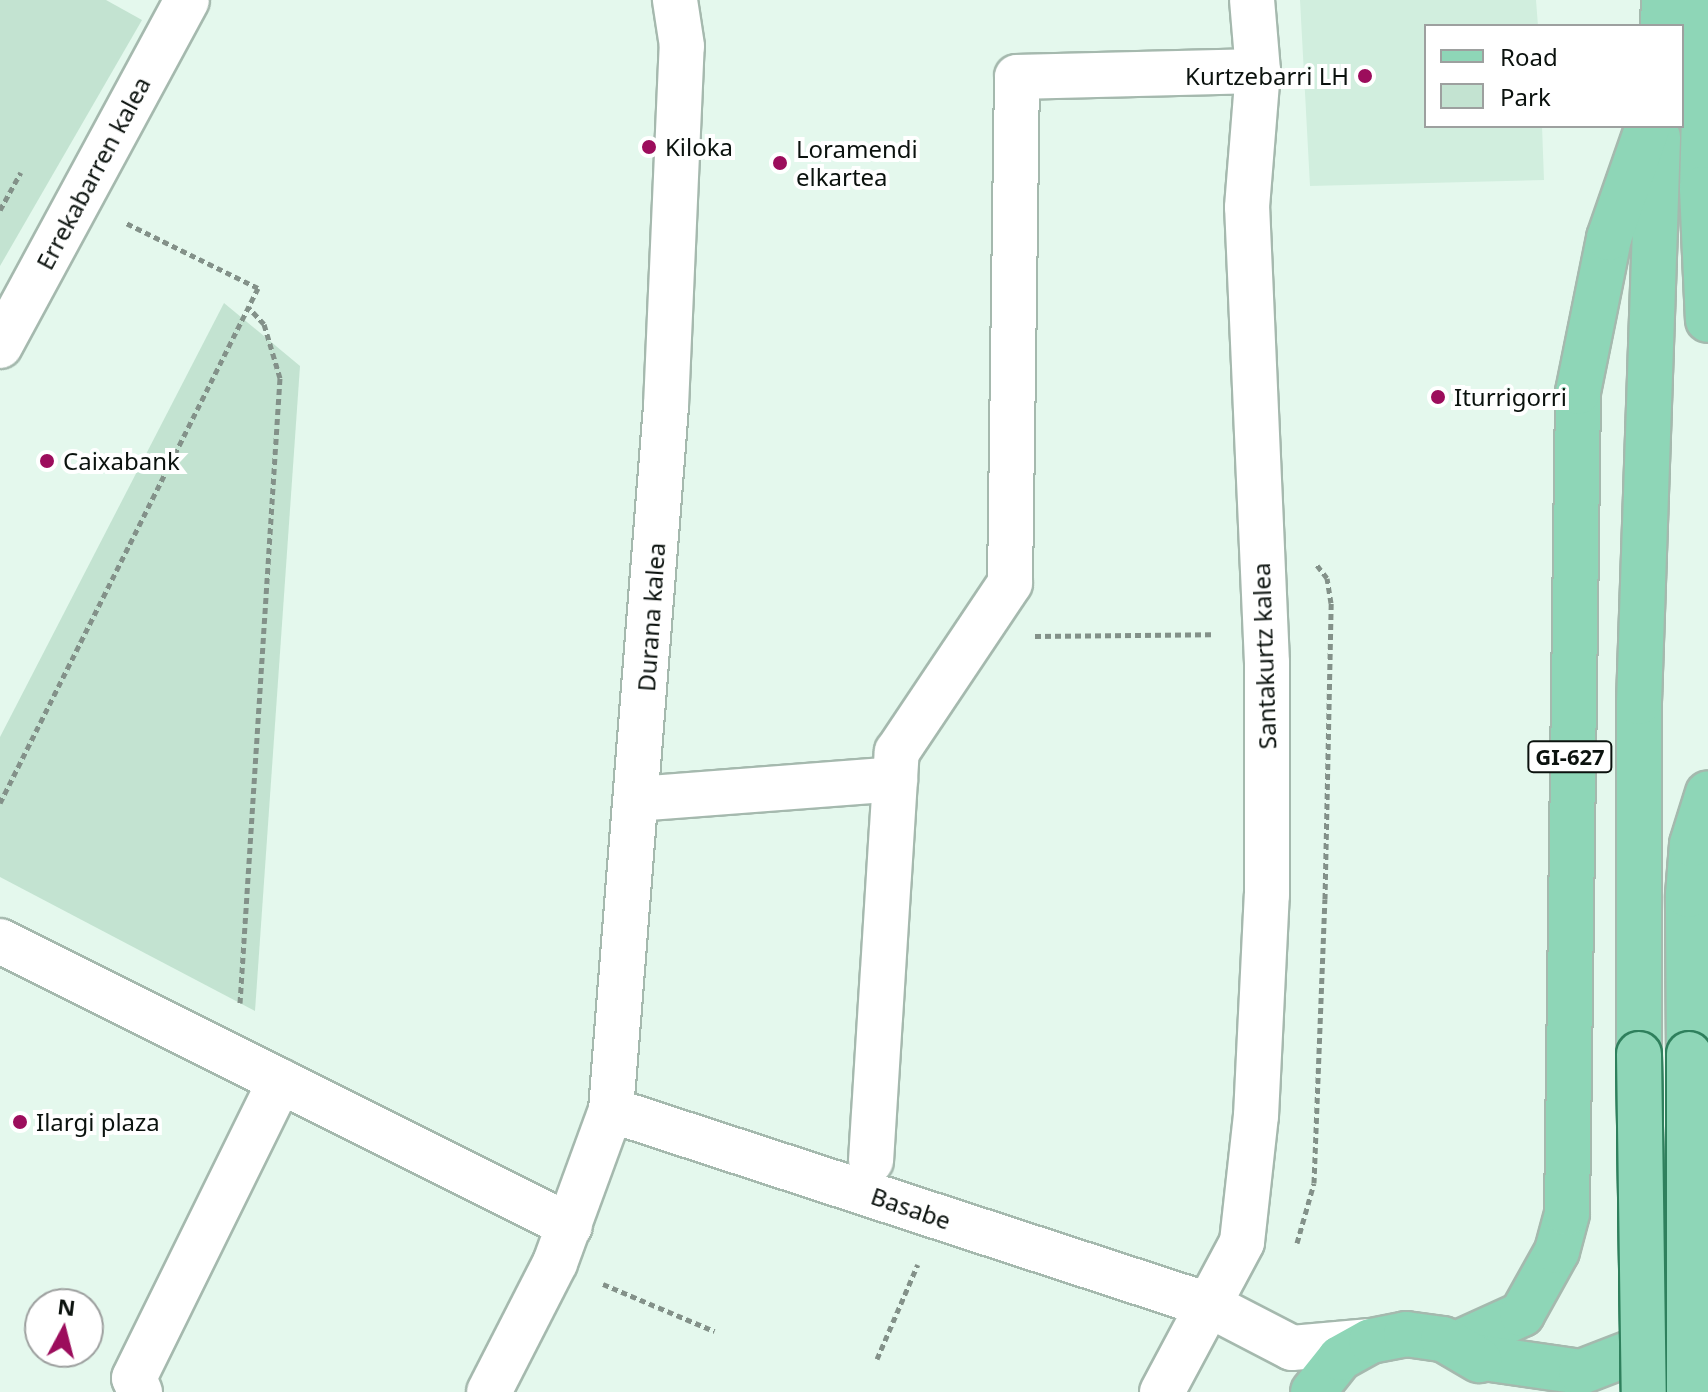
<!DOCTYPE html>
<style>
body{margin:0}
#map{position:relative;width:1708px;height:1392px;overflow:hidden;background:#e4f8ed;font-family:"Noto Sans",sans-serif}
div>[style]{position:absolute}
.built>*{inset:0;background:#d1eede}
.green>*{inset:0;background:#c3e3d1}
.path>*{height:5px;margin-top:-2.5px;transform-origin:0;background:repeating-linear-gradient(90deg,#839189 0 6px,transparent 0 10px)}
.roads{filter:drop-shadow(2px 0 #a5b9ae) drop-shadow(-2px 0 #a5b9ae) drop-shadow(0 2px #a5b9ae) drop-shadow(0 -2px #a5b9ae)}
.minor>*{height:44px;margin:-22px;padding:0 22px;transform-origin:22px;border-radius:22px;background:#fff}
.major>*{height:44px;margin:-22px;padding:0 22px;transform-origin:22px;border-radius:22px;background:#8ed6b7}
.bridges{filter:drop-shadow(2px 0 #2f805d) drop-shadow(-2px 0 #2f805d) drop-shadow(0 2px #2f805d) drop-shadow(0 -2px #2f805d)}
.major-bridge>*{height:44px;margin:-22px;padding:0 22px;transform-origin:22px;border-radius:22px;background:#8ed6b7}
.dots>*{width:22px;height:22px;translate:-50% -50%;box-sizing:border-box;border:4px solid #fff;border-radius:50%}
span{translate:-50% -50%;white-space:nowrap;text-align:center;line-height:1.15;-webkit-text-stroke:8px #fff;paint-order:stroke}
.shield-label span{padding:2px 6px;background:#fff;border:2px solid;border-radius:6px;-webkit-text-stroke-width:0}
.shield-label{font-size:22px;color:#0b120e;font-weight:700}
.poi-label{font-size:24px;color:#0b120e}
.right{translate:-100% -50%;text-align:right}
.left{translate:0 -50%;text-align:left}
.street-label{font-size:24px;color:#0b120e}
.legend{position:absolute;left:1424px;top:24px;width:260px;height:104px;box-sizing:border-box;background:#fff;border:2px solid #9da09f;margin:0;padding:10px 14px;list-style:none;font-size:24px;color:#0b120e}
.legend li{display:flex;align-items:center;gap:16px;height:40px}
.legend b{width:40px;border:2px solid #9da09f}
.north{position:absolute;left:24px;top:1288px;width:80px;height:80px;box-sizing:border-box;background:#fff;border:2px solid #9da09f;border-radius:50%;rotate:7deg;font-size:22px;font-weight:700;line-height:32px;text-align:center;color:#0b120e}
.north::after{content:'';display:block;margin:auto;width:28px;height:36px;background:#9c0d5c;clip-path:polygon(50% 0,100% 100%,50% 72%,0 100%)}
</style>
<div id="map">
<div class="built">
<div style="clip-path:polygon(1300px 0,1536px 0,1538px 26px,1426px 26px,1426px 126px,1542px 126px,1544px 180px,1310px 186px)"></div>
</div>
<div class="green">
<div style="clip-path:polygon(0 0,106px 0,142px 20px,0 266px)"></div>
<div style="clip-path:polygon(224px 303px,300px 366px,255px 1011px,0 877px,0 737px)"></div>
</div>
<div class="path">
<div style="left:0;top:210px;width:43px;rotate:-61.1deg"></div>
<div style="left:1035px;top:636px;width:178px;rotate:-0.6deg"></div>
<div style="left:0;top:803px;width:576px;rotate:-63.39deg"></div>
<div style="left:258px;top:288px;width:147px;rotate:-153.8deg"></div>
<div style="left:240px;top:1003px;width:626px;rotate:-86.34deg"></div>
<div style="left:280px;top:378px;width:56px;rotate:-106.5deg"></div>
<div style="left:264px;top:324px;width:23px;rotate:-133deg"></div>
<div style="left:1297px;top:1243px;width:62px;rotate:-74.2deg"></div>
<div style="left:1314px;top:1183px;width:284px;rotate:-87.8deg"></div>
<div style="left:1325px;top:899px;width:296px;rotate:-88.8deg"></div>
<div style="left:1331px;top:603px;width:25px;rotate:-99deg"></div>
<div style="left:1327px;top:578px;width:18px;rotate:-128deg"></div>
<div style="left:603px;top:1284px;width:121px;rotate:22.9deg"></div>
<div style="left:877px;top:1359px;width:103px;rotate:-66.7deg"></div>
</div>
<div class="roads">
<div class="minor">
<div style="left:0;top:346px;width:393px;rotate:-61.6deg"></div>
<div style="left:637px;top:799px;width:259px;rotate:-4.4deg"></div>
<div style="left:0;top:941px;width:637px;rotate:26.57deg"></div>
<div style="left:611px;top:1110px;width:631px;rotate:18.09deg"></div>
<div style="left:1211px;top:1306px;width:91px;rotate:27.4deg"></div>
<div style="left:1292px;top:1348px;width:79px;rotate:-5.1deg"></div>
<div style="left:871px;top:1161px;width:410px;rotate:-86.4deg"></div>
<div style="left:897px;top:752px;width:203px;rotate:-56.2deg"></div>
<div style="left:1010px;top:583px;width:506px;rotate:-89.21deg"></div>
<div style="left:1017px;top:77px;width:241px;rotate:-1.4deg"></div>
<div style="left:140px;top:1392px;width:15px;rotate:-113deg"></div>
<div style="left:134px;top:1378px;width:331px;rotate:-63.8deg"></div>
<div style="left:489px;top:1392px;width:145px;rotate:-62.9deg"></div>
<div style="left:555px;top:1263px;width:163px;rotate:-69.9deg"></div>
<div style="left:611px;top:1110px;width:706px;rotate:-85.53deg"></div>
<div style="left:666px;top:406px;width:360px;rotate:-87.5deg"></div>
<div style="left:682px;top:46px;width:47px;rotate:-98.7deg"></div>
<div style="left:1162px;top:1392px;width:170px;rotate:-61.9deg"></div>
<div style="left:1242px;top:1242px;width:127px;rotate:-83.7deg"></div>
<div style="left:1256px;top:1116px;width:221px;rotate:-87.2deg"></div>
<div style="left:1267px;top:895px;width:232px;rotate:-90deg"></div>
<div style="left:1267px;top:663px;width:456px;rotate:-92.5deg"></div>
<div style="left:1247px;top:207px;width:136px;rotate:-85.4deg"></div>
<div style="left:1258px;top:71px;width:71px;rotate:-94.8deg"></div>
</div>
<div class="major">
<div style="left:1707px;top:0;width:189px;rotate:91.5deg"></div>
<div style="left:1702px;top:189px;width:131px;rotate:87.4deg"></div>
<div style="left:1663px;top:26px;width:26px;rotate:-88deg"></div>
<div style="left:1639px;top:1054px;width:352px;rotate:-90deg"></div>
<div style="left:1639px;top:702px;width:565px;rotate:-88.07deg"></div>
<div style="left:1689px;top:1054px;width:159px;rotate:-90.4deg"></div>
<div style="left:1688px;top:895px;width:51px;rotate:-85.5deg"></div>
<div style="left:1692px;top:844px;width:53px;rotate:-72.6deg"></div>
<div style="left:1454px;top:1345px;width:75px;rotate:-24.5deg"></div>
<div style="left:1522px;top:1314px;width:72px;rotate:-60.9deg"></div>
<div style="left:1557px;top:1251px;width:39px;rotate:-75deg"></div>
<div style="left:1567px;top:1213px;width:821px;rotate:-89.23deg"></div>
<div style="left:1578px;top:392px;width:157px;rotate:-78.6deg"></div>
<div style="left:1609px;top:238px;width:119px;rotate:-70.8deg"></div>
<div style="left:1477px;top:1357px;width:105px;rotate:8.2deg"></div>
<div style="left:1581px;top:1372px;width:136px;rotate:-21.1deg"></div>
<div style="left:1313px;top:1392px;width:43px;rotate:-51.5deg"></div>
<div style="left:1340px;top:1358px;width:35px;rotate:-29deg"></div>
<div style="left:1371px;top:1341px;width:36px;rotate:-11deg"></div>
<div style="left:1406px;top:1334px;width:37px;rotate:8deg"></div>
<div style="left:1443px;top:1339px;width:42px;rotate:30.3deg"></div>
</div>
</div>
<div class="bridges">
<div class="major-bridge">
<div style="left:1639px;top:1054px;width:338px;rotate:89.2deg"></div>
<div style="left:1689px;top:1054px;width:338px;rotate:90deg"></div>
</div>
</div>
<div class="dots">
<div style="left:1365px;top:76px;background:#9c0d5c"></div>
<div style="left:649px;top:147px;background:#9c0d5c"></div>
<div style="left:780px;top:163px;background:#9c0d5c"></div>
<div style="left:1438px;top:397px;background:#9c0d5c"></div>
<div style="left:47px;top:461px;background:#9c0d5c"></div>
<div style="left:20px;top:1122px;background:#9c0d5c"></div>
</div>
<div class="shield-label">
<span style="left:1570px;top:757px">GI-627</span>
</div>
<div class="poi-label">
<span class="right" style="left:1349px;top:76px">Kurtzebarri LH</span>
<span class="left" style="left:665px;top:147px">Kiloka</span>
<span class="left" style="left:796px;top:163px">Loramendi<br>elkartea</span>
<span class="left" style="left:1454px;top:397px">Iturrigorri</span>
<span class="left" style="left:63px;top:461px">Caixabank</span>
<span class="left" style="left:36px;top:1122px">Ilargi plaza</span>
</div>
<div class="street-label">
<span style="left:93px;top:173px;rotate:-62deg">Errekabarren kalea</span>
<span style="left:651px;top:617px;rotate:-86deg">Durana kalea</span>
<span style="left:1264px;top:656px;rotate:-92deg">Santakurtz kalea</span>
<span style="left:911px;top:1208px;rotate:19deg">Basabe</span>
</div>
<ul class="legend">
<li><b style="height:10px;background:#8ed6b7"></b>Road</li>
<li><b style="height:22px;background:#c3e3d1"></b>Park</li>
</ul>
<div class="north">N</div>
</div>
